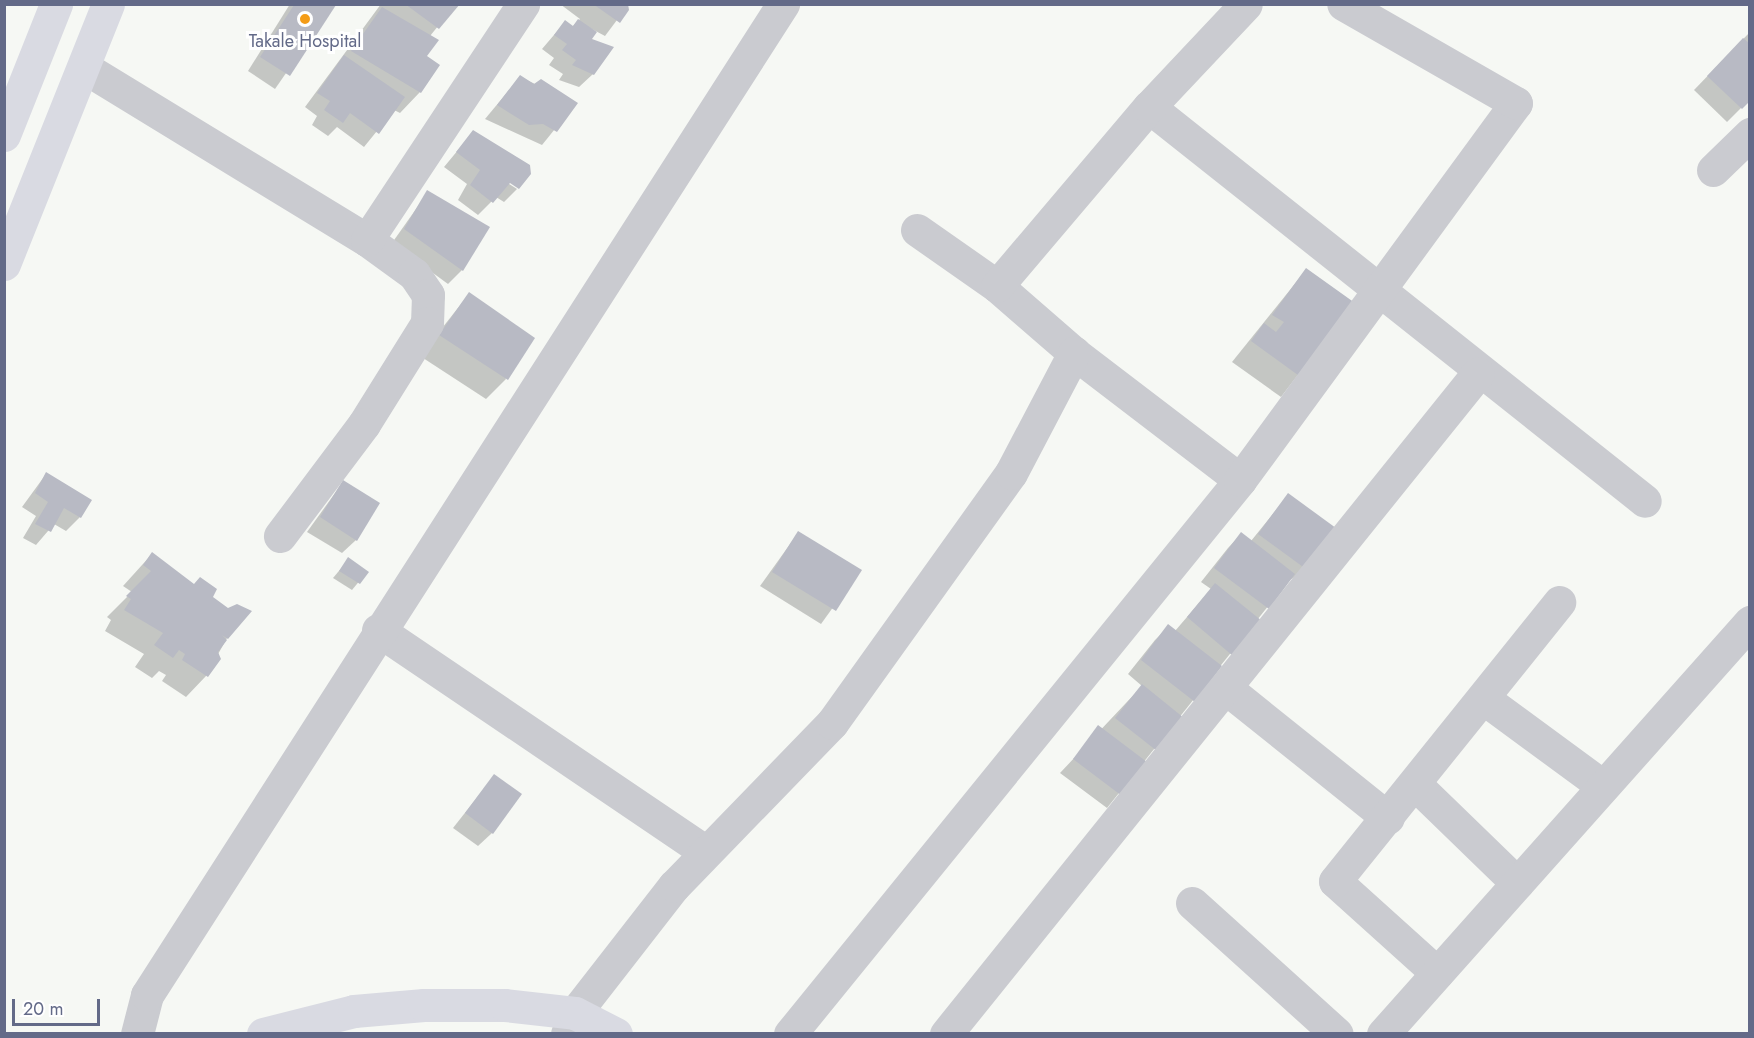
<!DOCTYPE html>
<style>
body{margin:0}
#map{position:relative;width:1754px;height:1038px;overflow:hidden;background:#f6f8f4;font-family:Jost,sans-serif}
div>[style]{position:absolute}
.shadow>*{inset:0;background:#0003}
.building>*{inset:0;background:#b8bac4}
.minor>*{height:33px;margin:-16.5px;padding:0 16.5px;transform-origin:16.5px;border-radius:16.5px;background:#cacbd0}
.major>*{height:33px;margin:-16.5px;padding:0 16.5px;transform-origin:16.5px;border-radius:16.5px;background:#d9dae2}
.dots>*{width:16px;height:16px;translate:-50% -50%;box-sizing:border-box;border:3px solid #fff;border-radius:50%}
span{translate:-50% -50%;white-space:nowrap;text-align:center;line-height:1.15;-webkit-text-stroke:6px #fff;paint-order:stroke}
.poi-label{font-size:18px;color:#636a88}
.frame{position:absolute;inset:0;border:6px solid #636a88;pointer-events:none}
.scale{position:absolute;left:12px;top:999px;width:88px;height:27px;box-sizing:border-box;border:3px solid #636a88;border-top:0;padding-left:8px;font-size:18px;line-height:21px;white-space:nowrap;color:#636a88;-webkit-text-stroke:4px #fff;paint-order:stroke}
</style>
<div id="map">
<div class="shadow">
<div style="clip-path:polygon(290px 4px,334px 4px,275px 89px,248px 71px)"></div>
<div style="clip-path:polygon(381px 4px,456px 4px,430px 36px,420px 92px,400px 113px,394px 110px,364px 147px,337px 127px,328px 136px,312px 125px,317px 116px,305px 107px)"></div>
<div style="clip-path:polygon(560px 4px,629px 4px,605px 36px,588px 27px,593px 74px,579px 87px,559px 80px,563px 74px,549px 65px,554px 58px,542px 49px,565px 22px,572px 27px,580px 19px)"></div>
<div style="clip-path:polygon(1750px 32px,1750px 99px,1727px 122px,1694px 90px)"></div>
<div style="clip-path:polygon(520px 77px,576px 103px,542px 145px,485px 119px)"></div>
<div style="clip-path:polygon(473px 132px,503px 180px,517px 189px,504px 202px,496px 197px,478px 215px,458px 200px,467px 184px,444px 167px)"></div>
<div style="clip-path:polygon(428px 192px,462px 270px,448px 284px,392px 243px)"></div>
<div style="clip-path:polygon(1306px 270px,1353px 303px,1281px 397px,1232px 362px)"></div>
<div style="clip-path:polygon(469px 294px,506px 379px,486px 399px,420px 356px)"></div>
<div style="clip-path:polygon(46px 474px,80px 517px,66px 531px,54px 524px,36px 545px,23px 538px,36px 516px,22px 507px)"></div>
<div style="clip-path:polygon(343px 482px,356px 540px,342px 553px,307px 532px)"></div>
<div style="clip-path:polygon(1288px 495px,1309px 571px,1289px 580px,1107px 808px,1060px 773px,1142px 686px,1128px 674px,1155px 640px,1169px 626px,1175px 631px,1211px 589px,1201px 582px,1228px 548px,1241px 534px,1251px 541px)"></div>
<div style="clip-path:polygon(798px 533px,860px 570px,821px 624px,760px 586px)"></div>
<div style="clip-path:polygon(152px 554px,211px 597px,227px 638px,206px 676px,186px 697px,162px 681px,166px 675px,159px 671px,152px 678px,135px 667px,144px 654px,105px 631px,111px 620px,107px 617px,132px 592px,123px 586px)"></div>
<div style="clip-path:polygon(349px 559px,366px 573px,352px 590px,333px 578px)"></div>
<div style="clip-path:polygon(494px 776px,492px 833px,478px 846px,453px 828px)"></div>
</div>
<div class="building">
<div style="clip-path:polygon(405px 4px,460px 4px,439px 29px)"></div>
<div style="clip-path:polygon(593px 4px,628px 4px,629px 10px,620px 23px)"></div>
<div style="clip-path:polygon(294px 5px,336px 5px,290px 76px,260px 57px)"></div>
<div style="clip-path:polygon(382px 7px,439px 40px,427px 56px,440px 65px,421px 93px,351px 51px)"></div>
<div style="clip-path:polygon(578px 19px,597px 32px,592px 39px,614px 47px,594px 75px,572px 65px,576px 60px,562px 50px,567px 44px,554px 35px,565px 20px,573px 26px)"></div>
<div style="clip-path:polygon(1743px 38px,1750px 44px,1750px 101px,1742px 109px,1707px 76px)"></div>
<div style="clip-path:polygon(344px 55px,405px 97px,379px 134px,350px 113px,343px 123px,324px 110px,330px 101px,317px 93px)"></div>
<div style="clip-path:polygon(520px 75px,534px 84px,541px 79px,578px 103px,557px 132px,543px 124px,529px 125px,497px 105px)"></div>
<div style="clip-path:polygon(473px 130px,530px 165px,531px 174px,519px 189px,510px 183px,493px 203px,470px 185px,480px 170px,456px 152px)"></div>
<div style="clip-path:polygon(427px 190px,490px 227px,463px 271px,404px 229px)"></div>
<div style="clip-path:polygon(1306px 268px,1355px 303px,1302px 378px,1251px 341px,1264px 323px,1276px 332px,1284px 322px,1272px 315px)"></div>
<div style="clip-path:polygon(469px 292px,535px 338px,508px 380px,439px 335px)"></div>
<div style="clip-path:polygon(46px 472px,92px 500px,81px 518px,64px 508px,51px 532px,35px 524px,48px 502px,35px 493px)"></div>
<div style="clip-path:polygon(343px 480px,380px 503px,357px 541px,320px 517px)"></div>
<div style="clip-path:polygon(1288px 493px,1340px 531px,1310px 572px,1258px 534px)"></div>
<div style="clip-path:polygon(798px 531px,862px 570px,836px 611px,772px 572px)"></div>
<div style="clip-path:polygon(1241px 532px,1295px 574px,1269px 609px,1214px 568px)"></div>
<div style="clip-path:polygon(152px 552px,194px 584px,200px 577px,217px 589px,213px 597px,228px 608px,237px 604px,252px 611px,228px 639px,222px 635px,227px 640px,218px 652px,221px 659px,208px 677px,182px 660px,185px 654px,179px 650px,173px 658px,154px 645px,163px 633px,124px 610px,131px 599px,126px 596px,151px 571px,143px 565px)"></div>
<div style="clip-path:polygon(348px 557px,369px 572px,360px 584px,339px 571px)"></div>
<div style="clip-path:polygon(1215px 583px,1262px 621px,1233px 656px,1187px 617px)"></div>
<div style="clip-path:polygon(1168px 624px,1222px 666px,1195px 702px,1141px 660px)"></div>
<div style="clip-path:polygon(1142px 684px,1184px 718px,1157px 751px,1115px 718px)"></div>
<div style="clip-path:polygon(1098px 725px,1147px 762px,1122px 796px,1073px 759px)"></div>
<div style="clip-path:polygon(494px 774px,522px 794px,493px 834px,465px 813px)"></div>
</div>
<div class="minor">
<div style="left:85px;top:68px;width:330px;rotate:31.4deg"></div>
<div style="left:367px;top:240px;width:58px;rotate:35.9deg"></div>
<div style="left:414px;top:274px;width:25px;rotate:56deg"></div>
<div style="left:428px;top:295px;width:28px;rotate:92deg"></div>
<div style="left:427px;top:323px;width:119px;rotate:122deg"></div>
<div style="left:364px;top:424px;width:140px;rotate:126.9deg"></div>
<div style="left:1149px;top:107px;width:633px;rotate:38.46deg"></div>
<div style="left:1713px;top:170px;width:52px;rotate:-44.2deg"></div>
<div style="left:917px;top:230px;width:98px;rotate:35deg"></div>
<div style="left:997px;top:286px;width:102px;rotate:41deg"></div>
<div style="left:1074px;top:353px;width:209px;rotate:37.4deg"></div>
<div style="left:367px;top:240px;width:283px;rotate:-56.5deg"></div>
<div style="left:997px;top:286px;width:235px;rotate:-49.7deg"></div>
<div style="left:1149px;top:107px;width:141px;rotate:-46.7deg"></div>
<div style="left:378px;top:630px;width:396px;rotate:34.1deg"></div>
<div style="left:1227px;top:689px;width:206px;rotate:38.7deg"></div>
<div style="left:1483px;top:698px;width:149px;rotate:36.3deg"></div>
<div style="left:1416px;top:785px;width:141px;rotate:44.1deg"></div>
<div style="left:1192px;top:903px;width:195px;rotate:42.1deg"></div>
<div style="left:1437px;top:973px;width:137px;rotate:-138deg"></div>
<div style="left:1335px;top:881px;width:358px;rotate:-51.2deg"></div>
<div style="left:137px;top:1034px;width:40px;rotate:-75.6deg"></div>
<div style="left:147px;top:995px;width:1178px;rotate:-57.31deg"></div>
<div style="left:567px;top:1034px;width:22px;rotate:-69deg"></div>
<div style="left:575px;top:1013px;width:161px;rotate:-52.1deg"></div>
<div style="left:674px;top:886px;width:227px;rotate:-45.9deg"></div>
<div style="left:832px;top:723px;width:307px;rotate:-54.4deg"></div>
<div style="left:1011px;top:473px;width:136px;rotate:-62.3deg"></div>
<div style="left:790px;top:1034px;width:714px;rotate:-50.91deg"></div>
<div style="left:1240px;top:480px;width:467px;rotate:-53.8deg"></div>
<div style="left:1516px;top:103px;width:199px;rotate:-150.2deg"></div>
<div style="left:946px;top:1034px;width:848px;rotate:-51.17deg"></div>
<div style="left:1383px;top:1034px;width:552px;rotate:-48.31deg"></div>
</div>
<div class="major">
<div style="left:4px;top:135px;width:141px;rotate:-68.3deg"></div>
<div style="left:4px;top:264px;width:280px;rotate:-68.2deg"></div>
<div style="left:263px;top:1034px;width:94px;rotate:-14.2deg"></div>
<div style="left:354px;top:1011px;width:70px;rotate:-4.9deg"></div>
<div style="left:424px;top:1005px;width:81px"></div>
<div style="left:505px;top:1005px;width:70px;rotate:6.5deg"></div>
<div style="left:575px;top:1013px;width:46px;rotate:27.1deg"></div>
</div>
<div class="dots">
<div style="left:305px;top:19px;background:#f49c17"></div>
</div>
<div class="poi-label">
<span style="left:305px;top:41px">Takale Hospital</span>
</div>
<div class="frame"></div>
<div class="scale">20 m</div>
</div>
